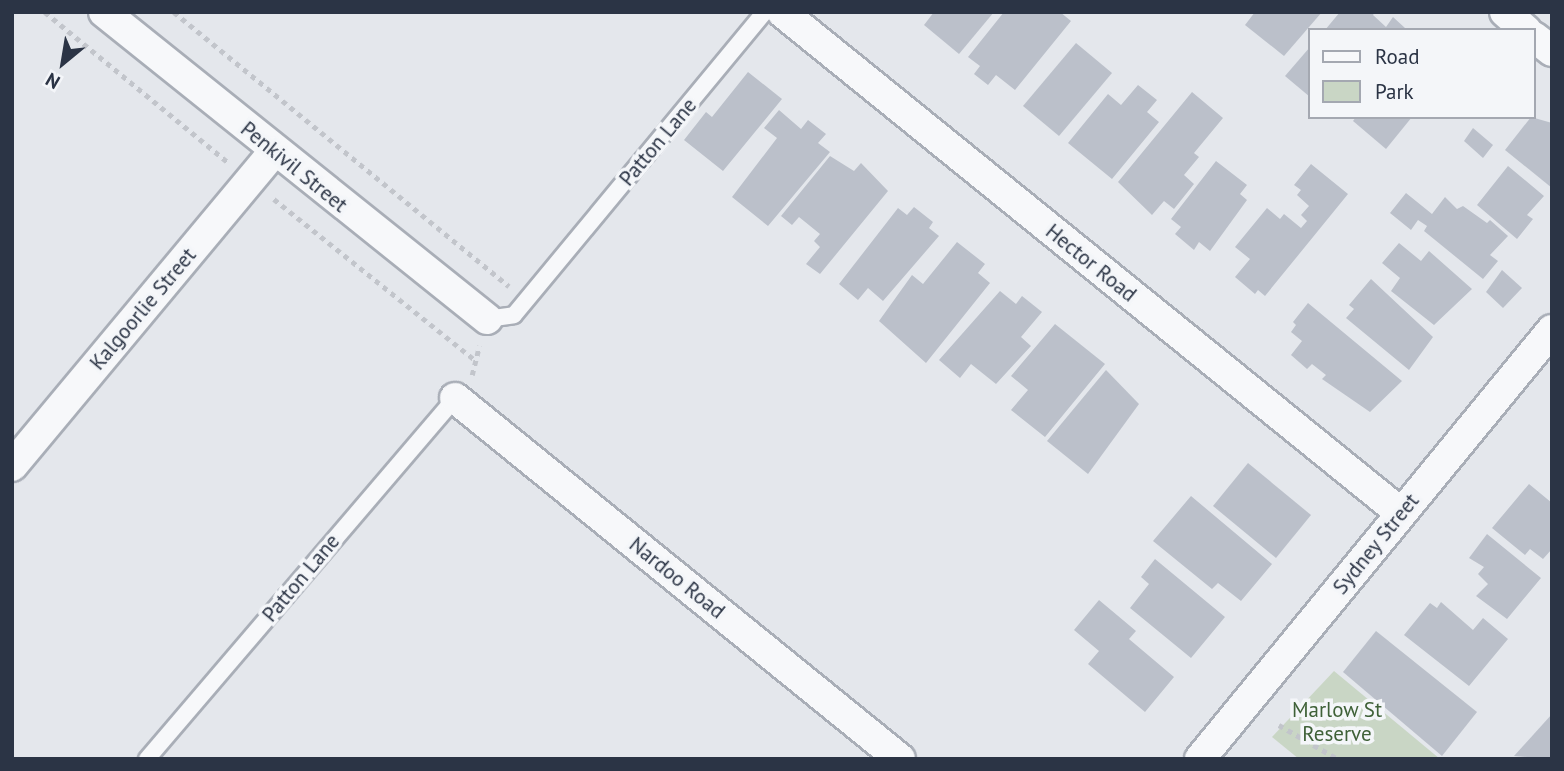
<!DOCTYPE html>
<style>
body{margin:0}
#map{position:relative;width:1564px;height:771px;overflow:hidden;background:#e4e7ec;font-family:"PT Sans",sans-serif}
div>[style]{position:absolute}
.green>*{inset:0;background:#c9d6c5}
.building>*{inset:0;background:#bbc0ca}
.path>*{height:4.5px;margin-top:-2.25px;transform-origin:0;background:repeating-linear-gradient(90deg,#c2c5cb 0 5px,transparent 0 10px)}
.roads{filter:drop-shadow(2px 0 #a9aeb7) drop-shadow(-2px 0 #a9aeb7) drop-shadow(0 2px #a9aeb7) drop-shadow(0 -2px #a9aeb7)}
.service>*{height:16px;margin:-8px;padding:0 8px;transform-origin:8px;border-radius:8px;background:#f7f8fa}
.minor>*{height:30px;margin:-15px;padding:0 15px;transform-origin:15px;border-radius:15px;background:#f7f8fa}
span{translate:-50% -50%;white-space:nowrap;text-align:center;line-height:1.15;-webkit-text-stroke:7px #f4f6f9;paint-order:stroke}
.street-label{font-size:21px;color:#2b3445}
.park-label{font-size:21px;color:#3f6138}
.frame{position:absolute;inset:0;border:14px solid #2b3445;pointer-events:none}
.legend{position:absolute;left:1308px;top:28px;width:228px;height:91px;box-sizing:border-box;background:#f4f6f9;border:2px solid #a4a8b1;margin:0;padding:9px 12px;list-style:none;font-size:21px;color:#2b3445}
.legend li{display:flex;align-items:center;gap:14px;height:35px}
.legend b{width:35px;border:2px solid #a4a8b1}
.north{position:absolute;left:28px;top:28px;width:70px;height:70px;-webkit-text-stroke:5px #f4f6f9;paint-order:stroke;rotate:210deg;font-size:19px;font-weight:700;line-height:28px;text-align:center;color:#2b3445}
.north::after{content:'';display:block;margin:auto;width:24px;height:32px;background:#2b3445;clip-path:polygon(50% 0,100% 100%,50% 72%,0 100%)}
</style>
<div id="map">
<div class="green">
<div style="clip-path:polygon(1334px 671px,1440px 759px,1299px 759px,1272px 737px)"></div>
</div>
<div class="building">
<div style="clip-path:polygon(934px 12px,994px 12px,959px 54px,924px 25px)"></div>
<div style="clip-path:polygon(1004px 12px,1060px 12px,1071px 21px,1015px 90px,996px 75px,988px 85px,974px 74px,980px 66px,968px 57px)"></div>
<div style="clip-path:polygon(1255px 12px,1322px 12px,1284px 56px,1245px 25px)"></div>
<div style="clip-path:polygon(1340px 12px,1375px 12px,1373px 15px,1386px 27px,1393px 17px,1405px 28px,1325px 30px)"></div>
<div style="clip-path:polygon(1076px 43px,1112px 73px,1059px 136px,1023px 106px)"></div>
<div style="clip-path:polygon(1310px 47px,1310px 97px,1285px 76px)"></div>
<div style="clip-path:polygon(748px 72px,782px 99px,723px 171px,684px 140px,706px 112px,712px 117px)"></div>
<div style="clip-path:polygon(1138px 85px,1157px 100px,1147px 112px,1159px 122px,1112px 179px,1068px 143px,1108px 94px,1121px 105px)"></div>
<div style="clip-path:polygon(1192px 92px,1223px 118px,1194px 153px,1199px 157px,1184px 175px,1194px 184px,1174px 209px,1164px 201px,1152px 215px,1118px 182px)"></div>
<div style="clip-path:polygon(779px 110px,801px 129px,808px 120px,826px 134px,818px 143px,830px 152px,768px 226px,732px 197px,777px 138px,764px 128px)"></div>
<div style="clip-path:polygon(1356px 117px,1412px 117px,1386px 149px,1353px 121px)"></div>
<div style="clip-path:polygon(1531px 117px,1552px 123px,1552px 188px,1505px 150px)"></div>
<div style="clip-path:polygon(1473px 128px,1493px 145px,1483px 158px,1464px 141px)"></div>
<div style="clip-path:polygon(830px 156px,854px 171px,861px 163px,888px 191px,820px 274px,806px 264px,820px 247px,814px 241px,820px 234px,799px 217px,792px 225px,781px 216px)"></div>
<div style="clip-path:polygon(1216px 161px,1247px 185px,1240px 194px,1247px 200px,1210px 251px,1199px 242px,1194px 250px,1175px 234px,1181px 227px,1171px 219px)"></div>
<div style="clip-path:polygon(1311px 164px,1348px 194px,1265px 296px,1258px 290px,1255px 294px,1235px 277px,1250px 259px,1235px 247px,1267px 208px,1280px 219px,1284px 214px,1301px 228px,1307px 221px,1301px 215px,1309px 206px,1297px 195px,1301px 190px,1294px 185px)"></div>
<div style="clip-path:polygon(1508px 166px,1544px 196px,1527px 215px,1533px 219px,1517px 239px,1477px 205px)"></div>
<div style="clip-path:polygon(1406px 193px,1432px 214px,1445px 197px,1457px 209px,1463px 206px,1487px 223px,1490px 220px,1508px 236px,1490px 255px,1498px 261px,1483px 279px,1424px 231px,1427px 226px,1418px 220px,1411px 230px,1390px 213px)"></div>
<div style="clip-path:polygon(914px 207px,933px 222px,929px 228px,939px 236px,883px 301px,868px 288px,858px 300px,839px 284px,898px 208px,907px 215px)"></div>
<div style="clip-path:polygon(957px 242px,985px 264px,978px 273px,990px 283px,926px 363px,879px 321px,912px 275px,923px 284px)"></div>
<div style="clip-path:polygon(1399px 243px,1421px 261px,1429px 251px,1472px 289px,1434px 325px,1391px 291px,1400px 278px,1382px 263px)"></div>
<div style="clip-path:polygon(1502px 270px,1522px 288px,1503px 308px,1486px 292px)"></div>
<div style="clip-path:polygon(1371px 279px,1433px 337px,1409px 370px,1346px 318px,1354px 309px,1349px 305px)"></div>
<div style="clip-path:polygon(1000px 291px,1016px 304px,1022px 296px,1042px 312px,1021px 337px,1031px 346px,996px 384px,971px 364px,960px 378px,939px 360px)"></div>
<div style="clip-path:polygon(1308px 303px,1402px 381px,1370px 412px,1322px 379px,1326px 375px,1312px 364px,1307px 369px,1291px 355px,1302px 341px,1291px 332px,1296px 325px,1293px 322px)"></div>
<div style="clip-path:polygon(1055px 324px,1105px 364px,1045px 437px,1011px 410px,1028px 390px,1011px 376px)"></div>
<div style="clip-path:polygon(1106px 370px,1139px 404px,1088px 474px,1047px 441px)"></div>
<div style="clip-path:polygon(1248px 463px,1311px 515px,1276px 558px,1213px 506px)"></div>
<div style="clip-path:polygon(1529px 484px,1552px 503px,1552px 549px,1543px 559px,1530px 549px,1525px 555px,1492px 528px)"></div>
<div style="clip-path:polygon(1191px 496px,1272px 564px,1241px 601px,1218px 583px,1212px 589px,1153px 541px)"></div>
<div style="clip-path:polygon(1487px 534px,1541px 578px,1507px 619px,1476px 596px,1488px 584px,1478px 574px,1484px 567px,1469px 558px)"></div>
<div style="clip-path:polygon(1155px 559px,1225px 617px,1191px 658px,1130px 608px,1149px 584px,1141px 577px)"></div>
<div style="clip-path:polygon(1099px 600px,1136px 631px,1129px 639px,1174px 677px,1145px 712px,1088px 664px,1099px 651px,1074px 630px)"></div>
<div style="clip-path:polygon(1441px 602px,1473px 630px,1483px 618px,1508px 639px,1469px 686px,1404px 635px,1430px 603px,1437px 608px)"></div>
<div style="clip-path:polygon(1376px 631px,1477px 712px,1442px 756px,1343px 672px)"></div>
<div style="clip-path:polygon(1552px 714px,1552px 759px,1514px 756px)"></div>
</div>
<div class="path">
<div style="left:45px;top:12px;width:238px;rotate:39.4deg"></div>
<div style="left:174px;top:12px;width:433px;rotate:39.3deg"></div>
<div style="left:274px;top:199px;width:259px;rotate:38.7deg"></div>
<div style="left:472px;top:375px;width:30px;rotate:-76deg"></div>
<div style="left:1279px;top:725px;width:68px;rotate:30deg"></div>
</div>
<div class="roads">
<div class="service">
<div style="left:487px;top:319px;width:27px;rotate:-8deg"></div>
<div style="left:514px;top:315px;width:393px;rotate:-50.4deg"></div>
<div style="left:147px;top:759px;width:475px;rotate:-49.5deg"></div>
</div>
<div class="minor">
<div style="left:104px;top:12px;width:491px;rotate:38.7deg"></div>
<div style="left:782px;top:12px;width:796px;rotate:38.99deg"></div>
<div style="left:1505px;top:12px;width:28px;rotate:41deg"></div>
<div style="left:1534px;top:37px;width:23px;rotate:38deg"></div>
<div style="left:455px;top:398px;width:573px;rotate:39.05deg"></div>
<div style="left:12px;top:466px;width:409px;rotate:-50.2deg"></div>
<div style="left:1200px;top:759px;width:555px;rotate:-50.63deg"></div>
</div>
</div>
<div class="street-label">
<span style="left:658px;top:142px;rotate:-50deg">Patton Lane</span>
<span style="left:294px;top:167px;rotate:39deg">Penkivil Street</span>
<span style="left:1091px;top:263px;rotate:39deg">Hector Road</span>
<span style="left:143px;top:309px;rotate:-50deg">Kalgoorlie Street</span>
<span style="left:1376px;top:544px;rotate:-51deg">Sydney Street</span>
<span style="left:301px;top:578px;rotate:-50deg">Patton Lane</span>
<span style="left:677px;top:578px;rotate:39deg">Nardoo Road</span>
</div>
<div class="park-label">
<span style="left:1337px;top:722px">Marlow St<br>Reserve</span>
</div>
<div class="frame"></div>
<ul class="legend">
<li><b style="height:9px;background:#f7f8fa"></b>Road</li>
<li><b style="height:19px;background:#c9d6c5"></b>Park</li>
</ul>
<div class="north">N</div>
</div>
